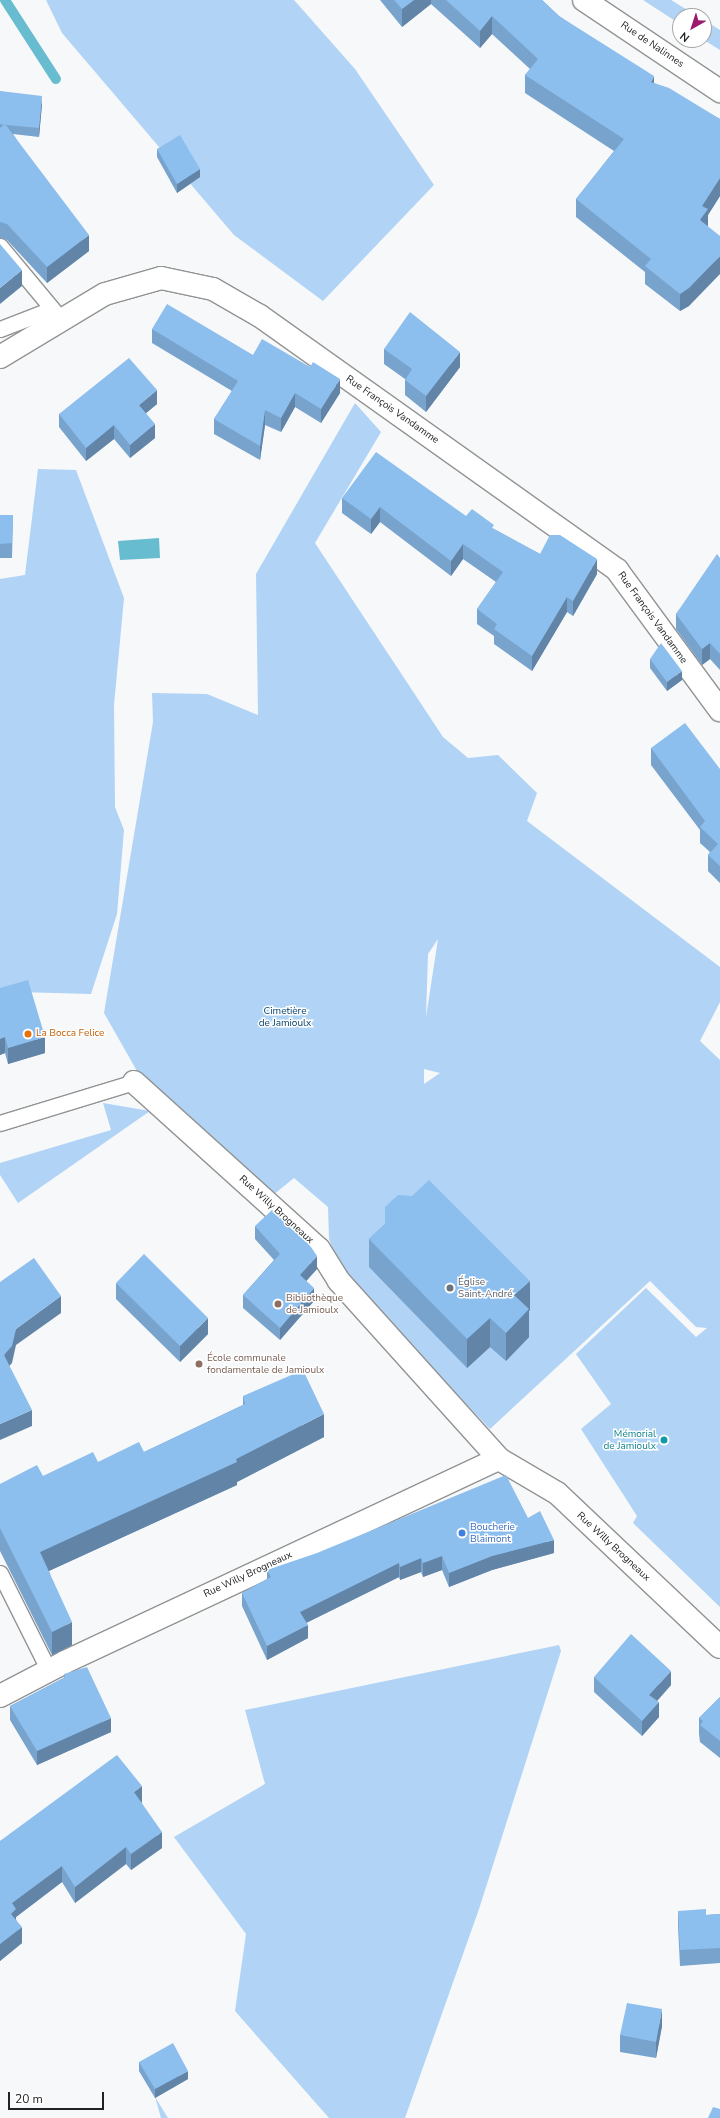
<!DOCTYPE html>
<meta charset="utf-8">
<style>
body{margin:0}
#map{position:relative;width:720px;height:2118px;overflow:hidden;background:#f7f8f9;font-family:"Nunito Sans",sans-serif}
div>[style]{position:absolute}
.green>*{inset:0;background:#b0d3f6}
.water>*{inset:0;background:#67bccf}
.stream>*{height:10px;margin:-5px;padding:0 5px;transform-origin:5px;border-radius:5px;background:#67bccf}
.roads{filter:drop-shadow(1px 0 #929393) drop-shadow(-1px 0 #929393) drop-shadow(0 1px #929393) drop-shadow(0 -1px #929393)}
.service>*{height:15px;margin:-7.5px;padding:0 7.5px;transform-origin:7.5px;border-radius:7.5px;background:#fff}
.minor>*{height:22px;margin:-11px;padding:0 11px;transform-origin:11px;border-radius:11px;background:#fff}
.tertiary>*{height:22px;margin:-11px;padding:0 11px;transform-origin:11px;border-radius:11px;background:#fff}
.wall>*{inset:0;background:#78a3cd}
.shaded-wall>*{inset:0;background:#6285a7}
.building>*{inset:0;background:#8cbeee}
.dots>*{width:11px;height:11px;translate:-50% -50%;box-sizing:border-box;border:2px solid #fff;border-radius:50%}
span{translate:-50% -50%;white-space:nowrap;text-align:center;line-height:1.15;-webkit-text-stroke:3px #fff;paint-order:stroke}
.street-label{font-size:10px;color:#212222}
.park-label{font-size:10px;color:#06416d}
.food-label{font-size:10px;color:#c56008}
.left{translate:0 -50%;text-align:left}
.worship-label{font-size:10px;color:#5b616d}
.education-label{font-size:10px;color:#785e54}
.culture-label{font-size:10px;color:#0d838f}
.right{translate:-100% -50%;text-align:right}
.shop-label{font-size:10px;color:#366cbe}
.north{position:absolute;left:672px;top:8px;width:40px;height:40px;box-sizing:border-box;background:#fff;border:1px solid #a6a7a7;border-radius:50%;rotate:219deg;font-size:11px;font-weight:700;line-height:16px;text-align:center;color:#212222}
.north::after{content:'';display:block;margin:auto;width:14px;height:18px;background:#9b1a6f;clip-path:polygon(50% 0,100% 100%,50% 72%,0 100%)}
.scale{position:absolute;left:8px;top:2092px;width:96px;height:18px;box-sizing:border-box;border:2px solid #212222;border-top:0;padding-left:5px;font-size:12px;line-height:14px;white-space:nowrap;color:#212222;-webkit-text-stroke:3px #fff;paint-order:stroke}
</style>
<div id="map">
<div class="green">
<div style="clip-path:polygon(46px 0,294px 0,355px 69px,434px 185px,323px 301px,234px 235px,62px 33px)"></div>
<div style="clip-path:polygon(643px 0,671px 0,697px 16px,680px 16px,680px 24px)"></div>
<div style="clip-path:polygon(704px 20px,720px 30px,720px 50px,704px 40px)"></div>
<div style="clip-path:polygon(evenodd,355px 403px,381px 432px,315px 543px,443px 737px,468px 758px,498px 755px,537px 793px,527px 821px,720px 967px,720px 1002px,700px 1041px,720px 1060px,720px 1607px,633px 1523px,637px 1516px,581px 1429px,611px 1404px,576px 1354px,646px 1288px,696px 1337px,707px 1328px,696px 1327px,650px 1281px,490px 1429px,341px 1273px,329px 1239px,328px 1207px,294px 1178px,273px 1195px,137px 1071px,104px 1013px,153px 722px,152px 693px,207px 694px,258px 715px,256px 574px,355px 403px,438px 939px,426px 1017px,428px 954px,438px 939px,355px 403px,424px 1069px,440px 1073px,424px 1084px,424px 1069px)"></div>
<div style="clip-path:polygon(38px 469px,76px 470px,124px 598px,114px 705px,115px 807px,124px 830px,117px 914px,91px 994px,19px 992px,0 999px,0 579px,25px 575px)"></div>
<div style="clip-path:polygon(103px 1103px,150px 1111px,18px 1203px,0 1175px,0 1163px,111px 1130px)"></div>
<div style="clip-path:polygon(559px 1645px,561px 1651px,479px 1909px,405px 2118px,329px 2118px,235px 2011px,246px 1934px,174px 1837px,265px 1784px,245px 1710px)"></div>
<div style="clip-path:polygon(155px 2097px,168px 2118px,161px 2118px)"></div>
</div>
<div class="water">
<div style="clip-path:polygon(159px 538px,160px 558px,120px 560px,118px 541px)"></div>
</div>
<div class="stream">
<div style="left:5px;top:0;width:94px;rotate:57.2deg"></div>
</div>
<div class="roads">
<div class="service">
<div style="left:0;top:246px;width:94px;rotate:50.2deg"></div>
<div style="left:0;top:329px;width:47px;rotate:-21.1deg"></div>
<div style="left:44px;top:312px;width:17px;rotate:21deg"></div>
<div style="left:0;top:1123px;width:140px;rotate:-17deg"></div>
<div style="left:0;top:1573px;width:110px;rotate:63.4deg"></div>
</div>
<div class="minor">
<div style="left:0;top:357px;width:122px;rotate:-31deg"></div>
<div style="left:105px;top:294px;width:58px;rotate:-15.9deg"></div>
<div style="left:161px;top:278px;width:53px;rotate:11.9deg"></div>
<div style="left:213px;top:289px;width:54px;rotate:29.9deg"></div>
<div style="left:260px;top:316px;width:438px;rotate:35.4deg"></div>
<div style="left:617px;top:570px;width:174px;rotate:53.7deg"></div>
<div style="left:134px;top:1082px;width:249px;rotate:42.1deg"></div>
<div style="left:319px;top:1249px;width:38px;rotate:58deg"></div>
<div style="left:339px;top:1281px;width:239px;rotate:48deg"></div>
<div style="left:0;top:1696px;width:73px;rotate:-27.6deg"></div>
<div style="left:65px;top:1662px;width:479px;rotate:-25.1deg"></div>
<div style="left:499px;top:1459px;width:67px;rotate:30.4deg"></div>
<div style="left:557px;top:1493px;width:224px;rotate:43.4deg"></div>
</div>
<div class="tertiary">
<div style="left:584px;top:0;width:164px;rotate:33.8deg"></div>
</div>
</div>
<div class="wall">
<div style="clip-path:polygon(380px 0,542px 0,559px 16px,654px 83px,720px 119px,720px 196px,708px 215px,689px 306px,680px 311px,645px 284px,645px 272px,576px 217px,576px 199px,614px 151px,525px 93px,525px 75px,530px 69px,492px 34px,480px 48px,431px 4px,402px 27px)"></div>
<div style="clip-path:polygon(0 91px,42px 104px,39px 137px,13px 134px,89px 251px,47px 283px,7px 240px,0 238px)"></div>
<div style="clip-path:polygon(157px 149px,200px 177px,177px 193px,157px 157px)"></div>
<div style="clip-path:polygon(152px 329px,253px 355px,340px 393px,321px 423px,295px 407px,281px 432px,265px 425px,260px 460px,214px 434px,214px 419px,232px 391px,152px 343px)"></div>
<div style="clip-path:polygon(384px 349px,460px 367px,426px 412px,405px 395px,405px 379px,384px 364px)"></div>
<div style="clip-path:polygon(157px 404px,146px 413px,155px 438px,130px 458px,114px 439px,86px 461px,59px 427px,59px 414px)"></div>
<div style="clip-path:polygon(342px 498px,466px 516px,494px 529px,540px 554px,597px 574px,573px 616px,567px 612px,532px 671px,494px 644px,494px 636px,477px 624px,477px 609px,496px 582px,463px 559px,451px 576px,380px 522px,371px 534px,342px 513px)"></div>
<div style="clip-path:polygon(0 515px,13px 515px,12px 558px,0 558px)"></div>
<div style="clip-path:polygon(720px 558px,720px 670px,710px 659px,702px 665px,676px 629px,676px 614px)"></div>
<div style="clip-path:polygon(650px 659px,682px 680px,667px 691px,650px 668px)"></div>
<div style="clip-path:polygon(651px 748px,720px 769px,720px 883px,708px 871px,708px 855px,710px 852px,700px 843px,700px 830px,651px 765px)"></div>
<div style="clip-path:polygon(0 988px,45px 1053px,8px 1064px,5px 1053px,0 1055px)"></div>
<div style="clip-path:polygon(385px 1207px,530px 1310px,529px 1311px,529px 1337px,506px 1361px,490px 1347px,467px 1368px,369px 1267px,369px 1239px,385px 1224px)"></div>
<div style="clip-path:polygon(255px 1226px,317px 1269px,306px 1281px,314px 1301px,280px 1340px,243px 1308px,243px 1295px,274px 1260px,255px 1239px)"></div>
<div style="clip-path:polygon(116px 1283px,208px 1334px,180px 1362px,116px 1299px)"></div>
<div style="clip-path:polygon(243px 1396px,324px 1437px,237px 1482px,237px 1485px,49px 1571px,72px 1645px,52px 1655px,0 1551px,0 1484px,43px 1476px,98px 1462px,144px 1452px,243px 1405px)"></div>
<div style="clip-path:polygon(528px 1518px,554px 1553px,492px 1570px,449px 1587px,442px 1570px,423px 1577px,421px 1572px,400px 1580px,399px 1577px,306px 1623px,308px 1638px,267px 1660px,242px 1606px,242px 1593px,267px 1579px,267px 1570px)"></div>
<div style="clip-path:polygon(64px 1674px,111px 1732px,37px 1765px,10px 1720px,10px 1706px,64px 1678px)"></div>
<div style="clip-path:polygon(594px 1677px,671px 1685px,657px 1701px,659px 1717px,642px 1736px,594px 1692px)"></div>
<div style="clip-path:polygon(720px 1697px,720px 1758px,700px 1742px,699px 1734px,699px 1718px)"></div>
<div style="clip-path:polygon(141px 1802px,162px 1848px,131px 1870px,126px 1864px,75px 1903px,62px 1882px,16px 1917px,16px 1919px,22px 1943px,0 1961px,0 1841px,142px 1802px)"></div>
<div style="clip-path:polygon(678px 1911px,706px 1915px,720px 1914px,720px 1963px,680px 1966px,678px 1926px)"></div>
<div style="clip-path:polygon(662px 2026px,656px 2058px,620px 2052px,620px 2035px)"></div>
<div style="clip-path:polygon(139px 2062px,188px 2079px,155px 2098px,139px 2071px)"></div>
</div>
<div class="shaded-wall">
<div style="clip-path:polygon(414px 0,431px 0,431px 4px,402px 27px,402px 9px)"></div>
<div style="clip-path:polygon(492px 16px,492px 34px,480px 48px,480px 31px)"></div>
<div style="clip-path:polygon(654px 76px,654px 93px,651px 82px)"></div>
<div style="clip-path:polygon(42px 96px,42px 104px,39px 137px,39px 128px)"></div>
<div style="clip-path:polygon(200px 169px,200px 177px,177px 193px,177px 184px)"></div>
<div style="clip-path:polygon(720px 178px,720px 196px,708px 215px,708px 227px,700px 220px,702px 206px)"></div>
<div style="clip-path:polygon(89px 235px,89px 251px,47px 283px,47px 267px)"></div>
<div style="clip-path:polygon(720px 256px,720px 274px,689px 306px,680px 311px,680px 294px)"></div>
<div style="clip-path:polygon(22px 270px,22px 286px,0 304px,0 288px)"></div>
<div style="clip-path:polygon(460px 352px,460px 367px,426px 412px,426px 396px)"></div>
<div style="clip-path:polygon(340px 379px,340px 393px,321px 423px,321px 409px)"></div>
<div style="clip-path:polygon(157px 390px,157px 404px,139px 419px,139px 405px)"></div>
<div style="clip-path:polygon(295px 393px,295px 407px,281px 432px,281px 418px)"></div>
<div style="clip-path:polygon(265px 410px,265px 425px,260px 460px,260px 446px)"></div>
<div style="clip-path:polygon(155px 424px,155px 438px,130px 458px,130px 445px)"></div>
<div style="clip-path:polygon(114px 425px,114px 439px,86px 461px,86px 448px)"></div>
<div style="clip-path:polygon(380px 507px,380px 522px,371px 534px,371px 519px)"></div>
<div style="clip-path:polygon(463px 544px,463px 559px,451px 576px,451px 561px)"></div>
<div style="clip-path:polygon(597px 559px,597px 574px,573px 616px,573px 601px)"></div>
<div style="clip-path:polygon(567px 597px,567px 612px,532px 671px,532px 656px)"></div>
<div style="clip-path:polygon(710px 643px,710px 659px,702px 665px,702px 649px)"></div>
<div style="clip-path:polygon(682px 671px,682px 680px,667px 691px,667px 682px)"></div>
<div style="clip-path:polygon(5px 1037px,5px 1053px,0 1055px,0 1039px)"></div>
<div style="clip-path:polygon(45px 1037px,45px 1053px,8px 1064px,8px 1048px)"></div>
<div style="clip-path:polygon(317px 1256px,317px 1269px,300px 1288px,300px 1275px)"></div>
<div style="clip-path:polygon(530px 1281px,530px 1310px,529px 1311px,529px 1337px,506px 1361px,506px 1333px,514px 1295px)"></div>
<div style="clip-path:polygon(314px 1288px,314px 1301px,280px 1340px,280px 1328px)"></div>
<div style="clip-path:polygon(61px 1296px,61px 1313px,16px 1345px,12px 1363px,4px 1372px,4px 1355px,16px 1329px)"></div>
<div style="clip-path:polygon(208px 1318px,208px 1334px,180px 1362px,180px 1346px)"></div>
<div style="clip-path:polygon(490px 1318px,490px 1347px,467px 1368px,467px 1339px)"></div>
<div style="clip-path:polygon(32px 1410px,32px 1426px,0 1440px,0 1424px)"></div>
<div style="clip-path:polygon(324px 1414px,324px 1437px,237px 1482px,237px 1485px,40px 1575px,40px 1552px,236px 1459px)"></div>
<div style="clip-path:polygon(554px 1540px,554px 1553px,492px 1570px,449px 1587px,449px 1573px,492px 1556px)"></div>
<div style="clip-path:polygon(442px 1556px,442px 1570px,423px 1577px,423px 1563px)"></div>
<div style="clip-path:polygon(421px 1558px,421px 1572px,400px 1580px,400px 1567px)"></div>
<div style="clip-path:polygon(399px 1563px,399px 1577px,300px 1626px,300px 1612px)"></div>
<div style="clip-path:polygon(72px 1622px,72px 1645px,52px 1655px,52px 1632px)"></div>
<div style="clip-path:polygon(308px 1625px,308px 1638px,267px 1660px,267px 1646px)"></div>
<div style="clip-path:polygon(671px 1671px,671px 1685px,649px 1710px,649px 1695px)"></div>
<div style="clip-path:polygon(659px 1702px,659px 1717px,642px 1736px,642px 1721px)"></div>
<div style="clip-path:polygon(111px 1718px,111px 1732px,37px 1765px,37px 1751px)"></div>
<div style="clip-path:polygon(142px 1786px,142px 1802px,134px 1808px,134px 1792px)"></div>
<div style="clip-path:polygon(162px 1832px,162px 1848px,131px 1870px,131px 1854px)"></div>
<div style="clip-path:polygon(126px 1847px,126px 1864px,75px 1903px,75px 1887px)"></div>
<div style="clip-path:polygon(62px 1866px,62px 1882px,16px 1917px,16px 1926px,11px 1914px,12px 1903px)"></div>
<div style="clip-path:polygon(22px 1927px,22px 1943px,0 1961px,0 1944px)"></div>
<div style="clip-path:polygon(662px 2009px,662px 2026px,656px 2058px,656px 2042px)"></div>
<div style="clip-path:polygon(188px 2071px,188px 2079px,155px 2098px,155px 2089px)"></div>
</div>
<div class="building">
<div style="clip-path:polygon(394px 0,414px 0,402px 9px)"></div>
<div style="clip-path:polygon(446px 0,542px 0,559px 16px,654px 76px,651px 82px,669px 88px,720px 119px,720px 178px,702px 206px,708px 209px,700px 220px,720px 236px,720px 256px,689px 288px,680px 294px,645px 266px,651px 259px,576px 199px,624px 139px,525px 75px,538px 59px,492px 16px,480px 31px)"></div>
<div style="clip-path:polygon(0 91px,42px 96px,39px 128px,6px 125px,5px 124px,4px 125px,0 124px)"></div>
<div style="clip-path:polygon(5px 124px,89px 235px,47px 267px,7px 224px,0 222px,0 128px)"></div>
<div style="clip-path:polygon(180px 135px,200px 169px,177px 184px,157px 149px)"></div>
<div style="clip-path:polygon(0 244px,22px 270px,0 288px)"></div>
<div style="clip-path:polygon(167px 304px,253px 355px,262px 339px,310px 367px,313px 362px,340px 379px,321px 409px,295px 393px,281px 418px,265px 410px,260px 446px,214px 419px,238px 381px,152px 329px)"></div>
<div style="clip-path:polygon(410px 312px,460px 352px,426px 396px,405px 380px,412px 369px,384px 349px)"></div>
<div style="clip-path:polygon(129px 358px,157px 390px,139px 405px,155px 424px,130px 445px,114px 425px,86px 448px,59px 414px)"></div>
<div style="clip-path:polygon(376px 452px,466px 516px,472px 509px,494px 525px,492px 528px,540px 554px,550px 535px,560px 535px,597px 559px,573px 601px,567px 597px,532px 656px,494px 629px,497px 624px,477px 609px,503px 572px,463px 544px,451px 561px,380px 507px,371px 519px,342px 498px)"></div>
<div style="clip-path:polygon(0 515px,13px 515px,12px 543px,0 544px)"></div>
<div style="clip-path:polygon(717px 554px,720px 558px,720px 654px,710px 643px,702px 649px,676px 614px)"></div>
<div style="clip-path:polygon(661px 643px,682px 671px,667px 682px,650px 659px)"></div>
<div style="clip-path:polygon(685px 723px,720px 769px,720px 866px,708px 855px,718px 844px,700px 827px,705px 821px,651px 748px)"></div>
<div style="clip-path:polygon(28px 980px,45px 1037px,8px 1048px,5px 1037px,0 1039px,0 988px)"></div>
<div style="clip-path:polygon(429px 1180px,530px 1281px,514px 1295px,529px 1309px,506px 1333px,490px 1318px,467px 1339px,369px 1239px,385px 1224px,385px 1207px,398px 1195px,412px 1196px)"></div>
<div style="clip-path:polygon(272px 1210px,309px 1244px,317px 1256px,300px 1275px,314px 1288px,280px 1328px,243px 1295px,280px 1254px,255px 1226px)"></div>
<div style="clip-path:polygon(144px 1254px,208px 1318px,180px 1346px,116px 1283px)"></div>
<div style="clip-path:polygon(34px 1258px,61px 1296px,16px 1329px,12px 1346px,4px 1355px,32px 1410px,0 1424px,0 1282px)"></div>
<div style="clip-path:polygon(303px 1370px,324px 1414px,236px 1459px,237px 1462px,40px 1552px,72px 1622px,52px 1632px,0 1528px,0 1484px,37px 1465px,43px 1476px,93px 1452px,98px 1462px,139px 1442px,144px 1452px,245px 1404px,243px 1396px)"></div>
<div style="clip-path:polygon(506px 1475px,528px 1518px,540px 1511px,554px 1540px,492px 1556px,449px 1573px,442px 1556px,423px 1563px,421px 1558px,400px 1567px,399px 1563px,300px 1612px,308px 1625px,267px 1646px,242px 1593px,271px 1577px,267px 1570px,317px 1553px)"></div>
<div style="clip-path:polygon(631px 1634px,671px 1671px,649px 1695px,659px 1702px,642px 1721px,594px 1677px)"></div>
<div style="clip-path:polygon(87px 1667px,111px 1718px,37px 1751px,10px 1706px,65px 1677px,64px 1674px)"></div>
<div style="clip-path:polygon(720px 1697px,720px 1741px,700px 1725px,703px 1721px,699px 1718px)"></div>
<div style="clip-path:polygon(117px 1755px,142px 1786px,134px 1792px,162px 1832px,131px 1854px,126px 1847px,75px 1887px,62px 1866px,12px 1903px,16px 1909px,11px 1914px,22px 1927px,0 1944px,0 1841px)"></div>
<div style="clip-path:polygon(706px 1909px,706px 1915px,720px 1914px,720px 1948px,680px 1950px,678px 1911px)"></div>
<div style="clip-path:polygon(627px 2003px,662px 2009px,656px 2042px,620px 2035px)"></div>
<div style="clip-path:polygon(173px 2043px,188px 2071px,155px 2089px,139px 2062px)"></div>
<div style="clip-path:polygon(713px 2107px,720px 2109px,720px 2118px,708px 2118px)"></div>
</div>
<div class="dots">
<div style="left:28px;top:1034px;background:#e8710a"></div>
<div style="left:450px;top:1288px;background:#6b7280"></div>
<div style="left:278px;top:1304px;background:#8d6e63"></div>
<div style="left:199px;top:1364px;background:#8d6e63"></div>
<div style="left:664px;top:1440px;background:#0f9aa8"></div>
<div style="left:462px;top:1533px;background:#3f7fe0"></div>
</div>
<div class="street-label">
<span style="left:652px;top:45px;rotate:34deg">Rue de Nalinnes</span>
<span style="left:392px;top:410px;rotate:35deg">Rue François Vandamme</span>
<span style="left:652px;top:618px;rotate:54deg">Rue François Vandamme</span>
<span style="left:276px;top:1210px;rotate:42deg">Rue Willy Brogneaux</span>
<span style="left:613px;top:1547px;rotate:43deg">Rue Willy Brogneaux</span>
<span style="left:248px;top:1575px;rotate:-25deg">Rue Willy Brogneaux</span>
</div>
<div class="park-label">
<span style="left:285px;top:1017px">Cimetière<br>de Jamioulx</span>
</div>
<div class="food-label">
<span class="left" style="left:36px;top:1034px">La Bocca Felice</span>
</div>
<div class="worship-label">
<span class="left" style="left:458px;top:1288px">Église<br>Saint-André</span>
</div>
<div class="education-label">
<span class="left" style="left:286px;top:1304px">Bibliothèque<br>de Jamioulx</span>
<span class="left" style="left:207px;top:1364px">École communale<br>fondamentale de Jamioulx</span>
</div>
<div class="culture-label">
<span class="right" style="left:656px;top:1440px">Mémorial<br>de Jamioulx</span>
</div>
<div class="shop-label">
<span class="left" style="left:470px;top:1533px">Boucherie<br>Blaimont</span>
</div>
<div class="north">N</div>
<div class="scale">20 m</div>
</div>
